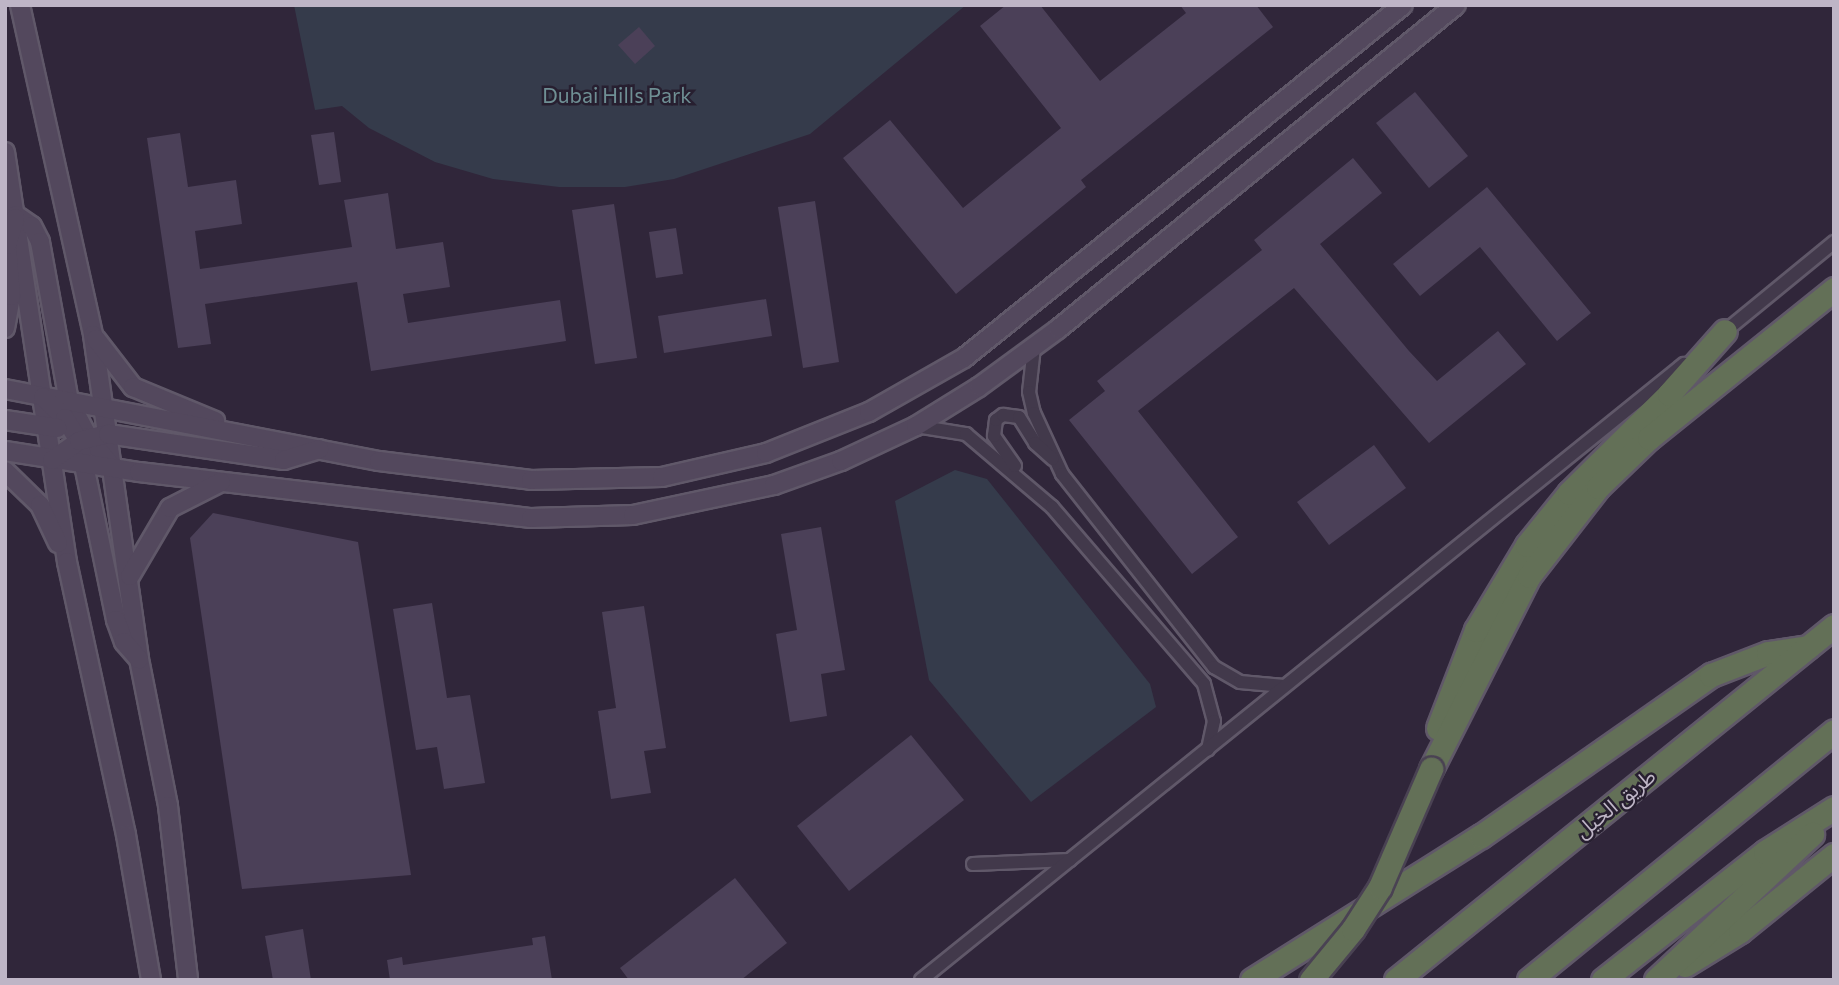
<!DOCTYPE html>
<meta charset="utf-8">
<style>
body{margin:0}
#map{position:relative;width:1839px;height:985px;overflow:hidden;background:#30263a;font-family:Commissioner,"Noto Sans Arabic",sans-serif}
div>[style]{position:absolute}
.green>*{inset:0;background:#353b4b}
.building>*{inset:0;background:#4b4058}
.roads{filter:drop-shadow(2px 0 #605869) drop-shadow(-2px 0 #605869) drop-shadow(0 2px #605869) drop-shadow(0 -2px #605869)}
.street>*{height:12px;margin:-6px;padding:0 6px;transform-origin:6px;border-radius:6px;background:#42394b}
.secondary>*{height:18px;margin:-9px;padding:0 9px;transform-origin:9px;border-radius:9px;background:#53485d}
.highway>*{height:23px;margin:-11.5px;padding:0 11.5px;transform-origin:11.5px;border-radius:11.5px;background:#637057}
.bridges{filter:drop-shadow(2px 0 #4a4253) drop-shadow(-2px 0 #4a4253) drop-shadow(0 2px #4a4253) drop-shadow(0 -2px #4a4253)}
.highway-bridge>*{height:23px;margin:-11.5px;padding:0 11.5px;transform-origin:11.5px;border-radius:11.5px;background:#637057}
span{translate:-50% -50%;white-space:nowrap;text-align:center;line-height:1.15;-webkit-text-stroke:5px #271f30;paint-order:stroke}
.park-label{font-size:21px;color:#6f8f94}
.street-label{font-size:21px;color:#beb5c6}
.frame{position:absolute;inset:0;border:7px solid #beb5c6;pointer-events:none}
</style>
<div id="map">
<div class="green">
<div style="clip-path:polygon(294px 5px,966px 5px,810px 134px,674px 179px,625px 187px,559px 187px,493px 179px,435px 162px,369px 128px,342px 106px,315px 110px)"></div>
<div style="clip-path:polygon(955px 470px,987px 479px,1150px 684px,1156px 707px,1031px 802px,929px 680px,895px 501px)"></div>
</div>
<div class="building">
<div style="clip-path:polygon(1006px 5px,1040px 5px,1100px 81px,1186px 13px,1180px 5px,1256px 5px,1273px 27px,1081px 180px,1086px 187px,956px 294px,843px 158px,890px 120px,963px 208px,1061px 128px,980px 26px)"></div>
<div style="clip-path:polygon(639px 27px,655px 46px,635px 64px,618px 45px)"></div>
<div style="clip-path:polygon(1415px 92px,1468px 156px,1429px 188px,1376px 123px)"></div>
<div style="clip-path:polygon(334px 132px,341px 182px,319px 185px,311px 135px)"></div>
<div style="clip-path:polygon(180px 133px,188px 187px,236px 180px,242px 224px,195px 231px,200px 269px,352px 247px,344px 200px,388px 193px,396px 249px,443px 242px,450px 287px,403px 294px,408px 323px,560px 300px,566px 341px,371px 371px,357px 282px,205px 304px,211px 344px,178px 348px,147px 138px)"></div>
<div style="clip-path:polygon(1353px 158px,1382px 193px,1320px 244px,1409px 351px,1437px 381px,1498px 331px,1526px 364px,1429px 443px,1294px 288px,1138px 411px,1238px 537px,1192px 574px,1069px 420px,1105px 391px,1097px 381px,1262px 250px,1254px 240px)"></div>
<div style="clip-path:polygon(1487px 187px,1591px 313px,1557px 341px,1480px 247px,1420px 296px,1393px 264px)"></div>
<div style="clip-path:polygon(815px 201px,839px 362px,803px 368px,778px 207px)"></div>
<div style="clip-path:polygon(614px 204px,637px 358px,595px 364px,572px 210px)"></div>
<div style="clip-path:polygon(676px 228px,683px 274px,656px 278px,649px 232px)"></div>
<div style="clip-path:polygon(766px 299px,772px 336px,664px 353px,658px 316px)"></div>
<div style="clip-path:polygon(1374px 445px,1406px 488px,1329px 545px,1297px 502px)"></div>
<div style="clip-path:polygon(213px 513px,358px 542px,411px 875px,242px 889px,190px 538px)"></div>
<div style="clip-path:polygon(821px 527px,845px 670px,821px 674px,827px 716px,790px 722px,776px 634px,797px 630px,781px 534px)"></div>
<div style="clip-path:polygon(432px 603px,447px 698px,470px 695px,485px 783px,444px 789px,437px 747px,416px 750px,393px 609px)"></div>
<div style="clip-path:polygon(644px 606px,666px 748px,644px 751px,651px 793px,611px 799px,598px 711px,616px 708px,602px 612px)"></div>
<div style="clip-path:polygon(911px 735px,964px 800px,849px 891px,797px 826px)"></div>
<div style="clip-path:polygon(735px 878px,787px 943px,741px 980px,629px 980px,620px 968px)"></div>
<div style="clip-path:polygon(303px 929px,311px 980px,273px 980px,265px 936px)"></div>
<div style="clip-path:polygon(545px 936px,552px 980px,390px 980px,387px 960px,402px 957px,403px 965px,533px 945px,532px 938px)"></div>
</div>
<div class="roads">
<div class="street">
<div style="left:1723px;top:333px;width:144px;rotate:-39.3deg"></div>
<div style="left:1034px;top:347px;width:45px;rotate:96.3deg"></div>
<div style="left:1029px;top:392px;width:22px;rotate:77deg"></div>
<div style="left:1034px;top:413px;width:67px;rotate:65.3deg"></div>
<div style="left:1062px;top:474px;width:246px;rotate:51.8deg"></div>
<div style="left:1214px;top:667px;width:30px;rotate:30deg"></div>
<div style="left:1240px;top:682px;width:44px;rotate:5.2deg"></div>
<div style="left:916px;top:426px;width:51px;rotate:9.1deg"></div>
<div style="left:966px;top:434px;width:113px;rotate:40.3deg"></div>
<div style="left:1052px;top:507px;width:233px;rotate:49.3deg"></div>
<div style="left:1204px;top:684px;width:38px;rotate:75deg"></div>
<div style="left:1214px;top:721px;width:29px;rotate:102deg"></div>
<div style="left:1015px;top:466px;width:37px;rotate:-125deg"></div>
<div style="left:994px;top:436px;width:16px;rotate:-83deg"></div>
<div style="left:996px;top:420px;width:9px;rotate:-36deg"></div>
<div style="left:1003px;top:415px;width:16px;rotate:7deg"></div>
<div style="left:1019px;top:417px;width:31px;rotate:58deg"></div>
<div style="left:1035px;top:443px;width:24px;rotate:42deg"></div>
<div style="left:973px;top:864px;width:97px;rotate:-2.4deg"></div>
<div style="left:921px;top:980px;width:981px;rotate:-38.92deg"></div>
</div>
<div class="secondary">
<div style="left:20px;top:5px;width:338px;rotate:77.5deg"></div>
<div style="left:93px;top:335px;width:327px;rotate:81.9deg"></div>
<div style="left:139px;top:659px;width:150px;rotate:78.8deg"></div>
<div style="left:168px;top:806px;width:175px;rotate:83.4deg"></div>
<div style="left:5px;top:152px;width:415px;rotate:81.4deg"></div>
<div style="left:67px;top:562px;width:279px;rotate:77.8deg"></div>
<div style="left:126px;top:835px;width:147px;rotate:80.2deg"></div>
<div style="left:16px;top:215px;width:19px;rotate:35deg"></div>
<div style="left:32px;top:226px;width:18px;rotate:63deg"></div>
<div style="left:40px;top:242px;width:162px;rotate:79.7deg"></div>
<div style="left:69px;top:401px;width:41px;rotate:62.2deg"></div>
<div style="left:88px;top:437px;width:40px;rotate:51deg"></div>
<div style="left:5px;top:328px;width:33px;rotate:-79deg"></div>
<div style="left:11px;top:296px;width:51px;rotate:-94.5deg"></div>
<div style="left:7px;top:245px;width:28px;rotate:-73deg"></div>
<div style="left:96px;top:339px;width:61px;rotate:52.4deg"></div>
<div style="left:133px;top:387px;width:89px;rotate:22.5deg"></div>
<div style="left:5px;top:389px;width:381px;rotate:10.9deg"></div>
<div style="left:379px;top:461px;width:153px;rotate:7.1deg"></div>
<div style="left:531px;top:480px;width:131px;rotate:-1.3deg"></div>
<div style="left:662px;top:477px;width:107px;rotate:-13deg"></div>
<div style="left:766px;top:453px;width:111px;rotate:-21.7deg"></div>
<div style="left:869px;top:412px;width:109px;rotate:-29.6deg"></div>
<div style="left:964px;top:358px;width:563px;rotate:-38.8deg"></div>
<div style="left:43px;top:397px;width:30px;rotate:44deg"></div>
<div style="left:65px;top:418px;width:27px;rotate:59deg"></div>
<div style="left:79px;top:441px;width:183px;rotate:78.3deg"></div>
<div style="left:116px;top:620px;width:23px;rotate:70deg"></div>
<div style="left:124px;top:642px;width:23px;rotate:49deg"></div>
<div style="left:5px;top:420px;width:53px;rotate:8.7deg"></div>
<div style="left:5px;top:451px;width:136px;rotate:8.9deg"></div>
<div style="left:139px;top:472px;width:395px;rotate:6.7deg"></div>
<div style="left:531px;top:518px;width:102px;rotate:-1.7deg"></div>
<div style="left:633px;top:515px;width:144px;rotate:-12deg"></div>
<div style="left:774px;top:485px;width:71px;rotate:-19.7deg"></div>
<div style="left:841px;top:461px;width:83px;rotate:-25deg"></div>
<div style="left:916px;top:426px;width:74px;rotate:-31.8deg"></div>
<div style="left:979px;top:387px;width:98px;rotate:-36.3deg"></div>
<div style="left:1058px;top:329px;width:513px;rotate:-39.15deg"></div>
<div style="left:52px;top:460px;width:33px;rotate:-35deg"></div>
<div style="left:79px;top:441px;width:30px;rotate:-14deg"></div>
<div style="left:108px;top:434px;width:178px;rotate:8.4deg"></div>
<div style="left:284px;top:460px;width:37px;rotate:-17deg"></div>
<div style="left:5px;top:471px;width:49px;rotate:44.2deg"></div>
<div style="left:40px;top:505px;width:42px;rotate:64.7deg"></div>
<div style="left:130px;top:576px;width:79px;rotate:-59.5deg"></div>
<div style="left:170px;top:508px;width:57px;rotate:-27deg"></div>
</div>
<div class="highway">
<div style="left:1438px;top:728px;width:105px;rotate:-68.8deg"></div>
<div style="left:1476px;top:630px;width:99px;rotate:-59deg"></div>
<div style="left:1527px;top:545px;width:67px;rotate:-51.1deg"></div>
<div style="left:1569px;top:493px;width:141px;rotate:-44.7deg"></div>
<div style="left:1669px;top:394px;width:84px;rotate:-48.4deg"></div>
<div style="left:1431px;top:769px;width:216px;rotate:-63.1deg"></div>
<div style="left:1529px;top:576px;width:113px;rotate:-52.2deg"></div>
<div style="left:1598px;top:487px;width:71px;rotate:-43.9deg"></div>
<div style="left:1649px;top:438px;width:238px;rotate:-38.8deg"></div>
<div style="left:1685px;top:965px;width:65px;rotate:-31.7deg"></div>
<div style="left:1740px;top:931px;width:121px;rotate:-39deg"></div>
<div style="left:1252px;top:980px;width:271px;rotate:-32.2deg"></div>
<div style="left:1481px;top:836px;width:281px;rotate:-35deg"></div>
<div style="left:1711px;top:675px;width:61px;rotate:-21.1deg"></div>
<div style="left:1768px;top:653px;width:40px;rotate:-8.5deg"></div>
<div style="left:1396px;top:980px;width:563px;rotate:-38.95deg"></div>
<div style="left:1529px;top:980px;width:394px;rotate:-39.2deg"></div>
<div style="left:1603px;top:980px;width:206px;rotate:-38.3deg"></div>
<div style="left:1765px;top:852px;width:82px;rotate:-32.5deg"></div>
<div style="left:1656px;top:980px;width:214px;rotate:-43.1deg"></div>
</div>
</div>
<div class="bridges">
<div class="highway-bridge">
<div style="left:1311px;top:980px;width:66px;rotate:-50.5deg"></div>
<div style="left:1353px;top:929px;width:50px;rotate:-57.3deg"></div>
<div style="left:1380px;top:887px;width:129px;rotate:-66.6deg"></div>
</div>
</div>
<div class="park-label">
<span style="left:617px;top:95px">Dubai Hills Park</span>
</div>
<div class="street-label">
<span style="left:1615px;top:803px;rotate:-39deg">طريق الخيل</span>
</div>
<div class="frame"></div>
</div>
